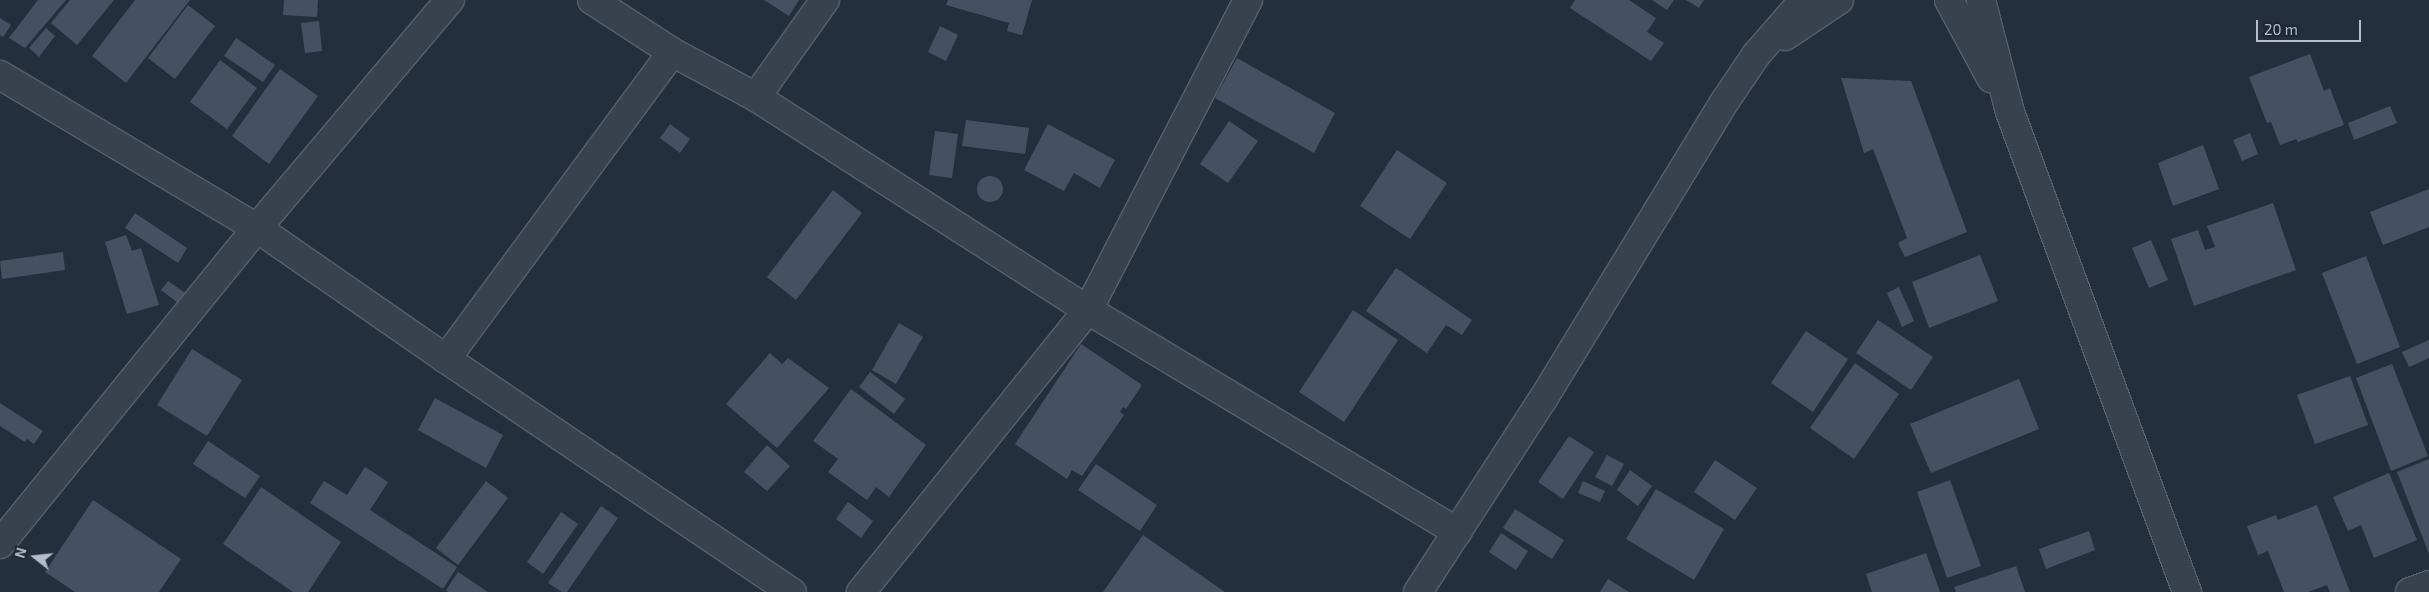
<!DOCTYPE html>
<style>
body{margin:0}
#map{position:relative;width:2429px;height:592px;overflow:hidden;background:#242f3e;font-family:"Exo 2",sans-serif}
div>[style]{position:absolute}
.building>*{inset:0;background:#455162}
.round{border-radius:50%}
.roads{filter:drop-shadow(1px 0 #565f6c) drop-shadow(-1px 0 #565f6c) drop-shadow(0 1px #565f6c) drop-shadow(0 -1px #565f6c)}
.street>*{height:28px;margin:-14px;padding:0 14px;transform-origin:14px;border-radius:14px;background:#38414e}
span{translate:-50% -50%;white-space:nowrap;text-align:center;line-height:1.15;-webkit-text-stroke:4.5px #1d2633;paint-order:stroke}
.north{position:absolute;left:10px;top:532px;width:50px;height:50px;-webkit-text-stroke:4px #1d2633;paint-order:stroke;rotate:286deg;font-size:14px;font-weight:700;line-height:20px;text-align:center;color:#b4bcc9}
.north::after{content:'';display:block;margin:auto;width:18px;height:22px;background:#b4bcc9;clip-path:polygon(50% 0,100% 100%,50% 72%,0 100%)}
.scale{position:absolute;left:2256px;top:20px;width:105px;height:22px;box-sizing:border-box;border:2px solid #b4bcc9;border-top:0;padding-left:6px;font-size:15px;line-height:18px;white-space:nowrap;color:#b4bcc9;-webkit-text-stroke:4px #1d2633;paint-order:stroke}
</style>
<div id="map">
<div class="building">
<div style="clip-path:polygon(38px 0,66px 0,25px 48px,9px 38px)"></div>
<div style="clip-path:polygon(70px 0,114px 0,77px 45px,51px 23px)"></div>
<div style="clip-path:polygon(135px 0,190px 0,126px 83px,92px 56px)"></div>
<div style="clip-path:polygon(284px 0,318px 0,317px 17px,283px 15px)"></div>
<div style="clip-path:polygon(764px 0,799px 0,789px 16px)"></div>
<div style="clip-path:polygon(948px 0,1032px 0,1022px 35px,1007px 31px,1009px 23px,946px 5px)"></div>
<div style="clip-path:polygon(1575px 0,1629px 0,1656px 18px,1647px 32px,1664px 43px,1651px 61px,1570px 8px)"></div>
<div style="clip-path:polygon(1652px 0,1674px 0,1667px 10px)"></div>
<div style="clip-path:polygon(1686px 0,1704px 0,1699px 8px)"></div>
<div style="clip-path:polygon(188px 5px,215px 26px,175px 79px,148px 58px)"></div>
<div style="clip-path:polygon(0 18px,11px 25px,3px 37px,0 35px)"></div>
<div style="clip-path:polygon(319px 21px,322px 51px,305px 53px,301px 23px)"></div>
<div style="clip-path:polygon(940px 26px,958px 35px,946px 61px,928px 52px)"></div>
<div style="clip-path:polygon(46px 28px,55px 36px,39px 57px,29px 48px)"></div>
<div style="clip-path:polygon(236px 38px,275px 65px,263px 82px,224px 56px)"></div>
<div style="clip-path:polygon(2310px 54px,2324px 91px,2330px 88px,2344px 125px,2298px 142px,2296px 139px,2280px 145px,2271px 122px,2267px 123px,2249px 77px)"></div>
<div style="clip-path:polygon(1237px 58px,1335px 113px,1314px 153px,1215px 98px)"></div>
<div style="clip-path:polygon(220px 60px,257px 88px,227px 129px,190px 102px)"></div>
<div style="clip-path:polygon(280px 69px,318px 96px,269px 164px,232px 136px)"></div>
<div style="clip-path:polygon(1841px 78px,1911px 81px,1967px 232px,1905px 257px,1898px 243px,1907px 238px,1873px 149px,1864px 153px)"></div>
<div style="clip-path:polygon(2390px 106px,2397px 123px,2354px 140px,2348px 123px)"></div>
<div style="clip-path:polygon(966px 120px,1029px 128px,1025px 154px,962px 146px)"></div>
<div style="clip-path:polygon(1229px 121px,1258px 141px,1228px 183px,1200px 164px)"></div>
<div style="clip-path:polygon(670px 124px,690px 139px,680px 153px,660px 138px)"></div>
<div style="clip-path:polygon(1048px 124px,1115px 160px,1100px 188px,1074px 173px,1064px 191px,1024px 170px)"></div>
<div style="clip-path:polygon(935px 131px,958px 134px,952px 178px,929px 175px)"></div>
<div style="clip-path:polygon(2250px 133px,2258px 154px,2242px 161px,2233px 140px)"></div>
<div style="clip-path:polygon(2203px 145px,2219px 189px,2173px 206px,2158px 163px)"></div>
<div style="clip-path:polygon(1397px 150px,1447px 183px,1410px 239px,1360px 206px)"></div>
<div class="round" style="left:977px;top:176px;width:26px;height:26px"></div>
<div style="clip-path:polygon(2429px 189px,2429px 227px,2383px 245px,2370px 212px)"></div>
<div style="clip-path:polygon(833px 190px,862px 213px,796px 300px,767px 277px)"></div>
<div style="clip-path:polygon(2273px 203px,2296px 270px,2194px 306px,2171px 239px,2198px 230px,2205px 250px,2215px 247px,2207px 226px)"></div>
<div style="clip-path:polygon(135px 213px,187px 248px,178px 263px,125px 228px)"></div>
<div style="clip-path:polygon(126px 235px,132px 251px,141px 248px,159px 305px,127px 314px,105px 242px)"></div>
<div style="clip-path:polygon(2151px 240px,2168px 280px,2149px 288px,2132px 248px)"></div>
<div style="clip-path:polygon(63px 252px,65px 270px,2px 279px,0 261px)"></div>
<div style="clip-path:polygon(1980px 255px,1998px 301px,1929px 328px,1912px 282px)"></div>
<div style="clip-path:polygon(2366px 256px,2400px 347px,2357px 364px,2322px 273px)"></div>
<div style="clip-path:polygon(1396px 268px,1472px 320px,1462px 335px,1446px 325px,1427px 353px,1366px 311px)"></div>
<div style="clip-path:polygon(168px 281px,185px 293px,178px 303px,161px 290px)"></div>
<div style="clip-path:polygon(1899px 287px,1914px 321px,1902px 327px,1887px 293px)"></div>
<div style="clip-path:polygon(1353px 310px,1398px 340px,1344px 422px,1299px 392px)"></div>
<div style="clip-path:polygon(1878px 320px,1933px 357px,1911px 390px,1856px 353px)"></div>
<div style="clip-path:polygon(899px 323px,923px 337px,896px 384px,872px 370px)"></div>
<div style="clip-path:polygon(1806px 331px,1848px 359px,1813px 412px,1771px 383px)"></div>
<div style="clip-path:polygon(2429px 340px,2429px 358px,2409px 367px,2402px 352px)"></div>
<div style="clip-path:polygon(1081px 344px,1142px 385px,1126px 409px,1123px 407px,1120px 412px,1124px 415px,1082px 476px,1072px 470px,1067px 479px,1015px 444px)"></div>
<div style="clip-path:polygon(192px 349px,242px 380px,207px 436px,157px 405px)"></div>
<div style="clip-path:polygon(770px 353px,782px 364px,788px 358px,829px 388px,777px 448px,726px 404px)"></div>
<div style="clip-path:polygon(1855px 363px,1899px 394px,1854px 459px,1810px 428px)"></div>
<div style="clip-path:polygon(2392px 364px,2428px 456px,2391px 471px,2356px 378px)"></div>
<div style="clip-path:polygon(870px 372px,905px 399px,894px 414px,859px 387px)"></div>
<div style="clip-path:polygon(2350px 376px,2368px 425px,2315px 444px,2297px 395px)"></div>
<div style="clip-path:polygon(2019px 379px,2039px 429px,1931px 473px,1910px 424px)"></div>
<div style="clip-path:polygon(851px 389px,926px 445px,889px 497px,876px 487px,867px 500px,828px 472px,838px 459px,813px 441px)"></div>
<div style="clip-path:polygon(435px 398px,503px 435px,486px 468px,418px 430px)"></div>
<div style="clip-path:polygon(0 403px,43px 431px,34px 444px,27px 439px,25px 442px,0 426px)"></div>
<div style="clip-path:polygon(1569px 436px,1594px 452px,1563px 499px,1538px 482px)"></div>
<div style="clip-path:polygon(208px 441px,260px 476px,245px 498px,193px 464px)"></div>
<div style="clip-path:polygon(767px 445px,790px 466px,767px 491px,744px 472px)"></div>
<div style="clip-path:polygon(1607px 455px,1624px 464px,1612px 486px,1595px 477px)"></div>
<div style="clip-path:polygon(2429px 459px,2429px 554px,2397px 472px)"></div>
<div style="clip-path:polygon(1715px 460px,1757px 488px,1735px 520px,1694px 492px)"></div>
<div style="clip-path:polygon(1096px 464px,1157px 505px,1140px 531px,1078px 490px)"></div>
<div style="clip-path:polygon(365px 467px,388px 482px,370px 510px,457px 567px,443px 589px,310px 503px,324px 481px,347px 495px)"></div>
<div style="clip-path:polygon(1630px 470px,1652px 486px,1638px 506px,1617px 490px)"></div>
<div style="clip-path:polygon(2389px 473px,2417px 540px,2374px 558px,2361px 525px,2348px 531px,2333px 497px)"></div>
<div style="clip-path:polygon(1950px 480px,1981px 566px,1947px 578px,1917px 492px)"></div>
<div style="clip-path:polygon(486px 481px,508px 498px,458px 565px,436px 548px)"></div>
<div style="clip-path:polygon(1583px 481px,1605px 491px,1600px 502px,1578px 493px)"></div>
<div style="clip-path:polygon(261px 487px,341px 542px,308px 592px,293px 592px,223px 544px)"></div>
<div style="clip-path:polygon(1656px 489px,1724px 529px,1694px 580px,1626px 539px)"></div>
<div style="clip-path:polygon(93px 500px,181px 559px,159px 592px,75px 592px,45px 572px)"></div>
<div style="clip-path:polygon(848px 502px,873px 521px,861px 538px,836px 519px)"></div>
<div style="clip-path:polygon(2317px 505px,2350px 592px,2330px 592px,2327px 585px,2308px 592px,2284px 592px,2268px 551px,2258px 555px,2247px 526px,2276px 515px,2278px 520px)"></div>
<div style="clip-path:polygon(601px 506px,618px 518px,567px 592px,562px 592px,548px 583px)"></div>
<div style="clip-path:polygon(1515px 509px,1564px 540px,1552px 559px,1503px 528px)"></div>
<div style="clip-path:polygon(561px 512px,578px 524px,543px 574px,527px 562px)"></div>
<div style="clip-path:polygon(2089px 531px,2095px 550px,2046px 569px,2039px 549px)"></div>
<div style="clip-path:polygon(1501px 533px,1528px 551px,1516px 570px,1489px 552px)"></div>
<div style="clip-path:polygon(1143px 535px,1225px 592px,1103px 592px)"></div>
<div style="clip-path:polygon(1926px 553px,1940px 592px,1872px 592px,1866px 574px)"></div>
<div style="clip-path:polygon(2016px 566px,2025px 592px,1956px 592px,1954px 587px)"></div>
<div style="clip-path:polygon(458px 572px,488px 592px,448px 592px,446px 590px)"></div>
<div style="clip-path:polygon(1608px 579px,1629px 592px,1600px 592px)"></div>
</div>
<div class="roads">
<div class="street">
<div style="left:592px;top:0;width:95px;rotate:33deg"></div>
<div style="left:672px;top:52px;width:95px;rotate:28.2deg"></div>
<div style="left:756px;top:97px;width:394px;rotate:32.7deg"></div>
<div style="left:1088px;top:310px;width:431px;rotate:31deg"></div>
<div style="left:1949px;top:0;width:89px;rotate:61.7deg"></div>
<div style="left:1981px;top:0;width:116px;rotate:75.5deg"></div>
<div style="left:2010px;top:112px;width:512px;rotate:69.76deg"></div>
<div style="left:1785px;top:36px;width:65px;rotate:-33.7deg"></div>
<div style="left:0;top:75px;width:299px;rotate:30.8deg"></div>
<div style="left:257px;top:228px;width:230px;rotate:34.7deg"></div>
<div style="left:446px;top:359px;width:381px;rotate:-53.6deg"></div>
<div style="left:756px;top:97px;width:119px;rotate:-54.6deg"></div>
<div style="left:446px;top:359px;width:417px;rotate:34deg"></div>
<div style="left:0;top:544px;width:407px;rotate:-50.9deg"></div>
<div style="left:257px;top:228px;width:299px;rotate:-49.8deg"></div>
<div style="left:861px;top:592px;width:362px;rotate:-51.2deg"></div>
<div style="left:1088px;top:310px;width:349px;rotate:-62.7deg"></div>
<div style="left:1418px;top:592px;width:230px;rotate:-57.1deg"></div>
<div style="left:1543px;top:399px;width:349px;rotate:-58.6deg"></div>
<div style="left:1725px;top:101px;width:55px;rotate:-56deg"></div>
<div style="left:1756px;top:55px;width:73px;rotate:-48.9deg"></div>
<div style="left:2410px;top:592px;width:20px;rotate:-20deg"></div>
</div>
</div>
<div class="north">N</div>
<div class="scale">20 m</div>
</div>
